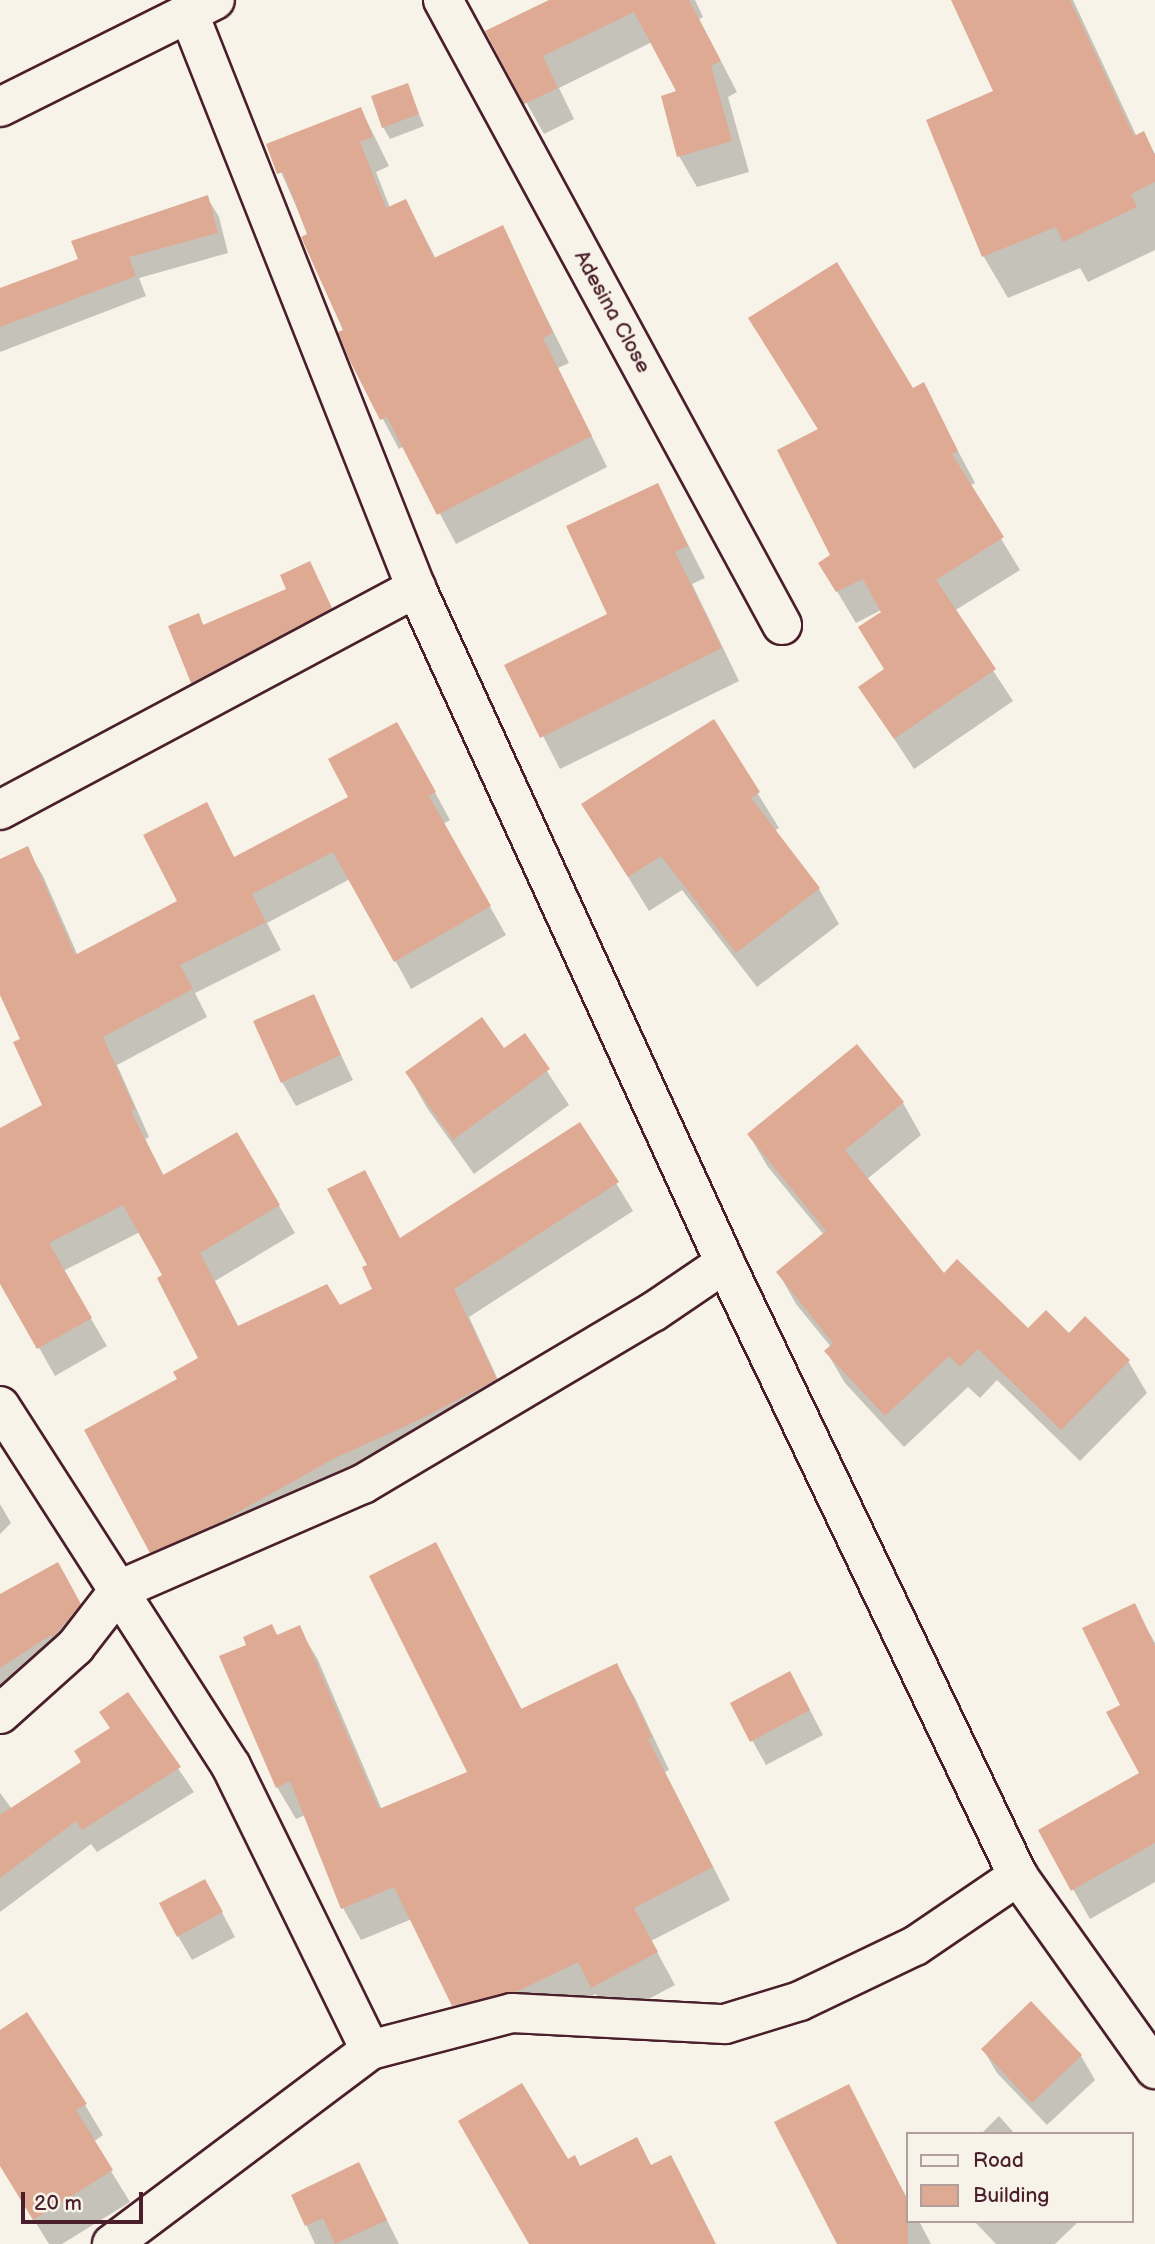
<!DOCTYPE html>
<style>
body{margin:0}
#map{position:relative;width:1155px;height:2244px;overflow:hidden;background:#f7f3e8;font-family:"Balsamiq Sans",sans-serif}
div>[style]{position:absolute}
.shadow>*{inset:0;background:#0003}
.building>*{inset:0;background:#dfaa94}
.roads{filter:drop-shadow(2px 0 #4a1f2b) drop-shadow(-2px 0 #4a1f2b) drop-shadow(0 2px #4a1f2b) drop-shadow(0 -2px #4a1f2b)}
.minor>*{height:38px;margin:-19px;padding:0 19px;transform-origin:19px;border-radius:19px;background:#f7f3e8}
.secondary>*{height:38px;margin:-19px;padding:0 19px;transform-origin:19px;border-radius:19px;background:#f7f3e8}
span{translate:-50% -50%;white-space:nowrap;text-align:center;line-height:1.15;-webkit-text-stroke:7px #f7f3e8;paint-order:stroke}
.street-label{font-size:21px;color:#4a1f2b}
.legend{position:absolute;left:906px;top:2132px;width:228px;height:91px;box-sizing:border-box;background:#f7f3e8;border:2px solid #b29e9c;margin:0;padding:9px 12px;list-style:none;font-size:21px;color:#4a1f2b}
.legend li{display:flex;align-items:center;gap:14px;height:35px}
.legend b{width:35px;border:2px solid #b29e9c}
.scale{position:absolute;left:21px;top:2192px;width:122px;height:32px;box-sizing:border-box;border:4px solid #4a1f2b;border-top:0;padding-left:9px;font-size:21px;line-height:24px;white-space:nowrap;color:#4a1f2b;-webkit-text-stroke:5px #f7f3e8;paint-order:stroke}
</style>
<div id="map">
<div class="shadow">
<div style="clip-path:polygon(553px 0,695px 0,703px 17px,699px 19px,737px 92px,728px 97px,749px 172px,697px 187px,679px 156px,679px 93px,652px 42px,559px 88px,574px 119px,544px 134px,487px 32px)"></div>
<div style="clip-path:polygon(952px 0,1073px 0,1137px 137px,1143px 134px,1155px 154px,1155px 250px,1088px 282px,1080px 268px,1008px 298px,984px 257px,928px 121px,995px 92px)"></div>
<div style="clip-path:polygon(407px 85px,424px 126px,390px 139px,383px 127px)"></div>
<div style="clip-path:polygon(361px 109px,389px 166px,376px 172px,390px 208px,406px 201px,436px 259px,502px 228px,569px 363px,558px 368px,607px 467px,456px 544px,404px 446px,399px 449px,351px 360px,345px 331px,309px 235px,269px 145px)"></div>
<div style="clip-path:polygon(207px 197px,219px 217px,228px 253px,139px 278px,146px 296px,0 352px,0 290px,80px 260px)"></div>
<div style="clip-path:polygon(750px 319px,912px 391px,923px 385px,975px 483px,969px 486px,1020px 570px,954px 611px,1013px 701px,914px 769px,860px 687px,885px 670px,884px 612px,883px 609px,856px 623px,820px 563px,832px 556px,819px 431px)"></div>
<div style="clip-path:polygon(658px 485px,705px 578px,692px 584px,739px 681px,560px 769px,507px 666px,610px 615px)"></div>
<div style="clip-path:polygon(309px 564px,344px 633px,206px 706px,192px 683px,171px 627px,198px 615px,204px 626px,288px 589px)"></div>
<div style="clip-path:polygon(713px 721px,779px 828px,774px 831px,819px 889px,839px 924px,757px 987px,682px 890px,649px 911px,583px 804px)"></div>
<div style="clip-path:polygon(413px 752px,450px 820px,443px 824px,506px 935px,411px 989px,350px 879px,267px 923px,281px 950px,195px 993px,207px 1017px,117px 1065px,149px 1137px,145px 1139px,164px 1176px,237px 1134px,295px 1233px,215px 1281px,239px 1328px,339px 1308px,374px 1290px,401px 1240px,580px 1124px,633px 1211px,469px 1317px,511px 1408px,168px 1579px,152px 1552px,179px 1380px,200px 1359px,165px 1276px,140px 1232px,63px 1271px,107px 1346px,55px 1376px,0 1278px,0 1130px,44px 1105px,23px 1040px,0 991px,0 860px,27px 849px,43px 876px,78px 956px,179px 902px,206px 805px,235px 859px,350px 797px)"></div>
<div style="clip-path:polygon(313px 997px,353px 1080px,296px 1106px,282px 1082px)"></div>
<div style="clip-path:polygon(524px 1036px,569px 1105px,474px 1174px,427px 1108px,407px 1073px,503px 1051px)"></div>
<div style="clip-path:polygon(903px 1103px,921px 1135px,866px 1180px,943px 1276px,1028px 1330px,1069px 1336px,1128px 1361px,1147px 1393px,1080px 1461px,997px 1380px,980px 1398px,968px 1387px,904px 1447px,845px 1383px,826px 1351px,831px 1347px,796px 1304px,778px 1272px,824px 1235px,768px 1167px,749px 1135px)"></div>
<div style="clip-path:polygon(0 1504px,11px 1523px,0 1534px)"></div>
<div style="clip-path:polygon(57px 1564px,96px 1633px,0 1706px,0 1596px)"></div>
<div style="clip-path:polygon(453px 1577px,522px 1710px,617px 1666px,635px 1698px,669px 1770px,665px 1772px,730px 1900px,651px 1941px,675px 1985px,611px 2019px,596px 1994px,537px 2023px,473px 2037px,412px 1919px,361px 1940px,343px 1908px,305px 1815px,296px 1819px,277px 1787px,278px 1637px,299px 1628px,318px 1660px,382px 1810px,470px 1773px)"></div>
<div style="clip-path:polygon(1134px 1605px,1155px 1643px,1155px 1882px,1090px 1919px,1040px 1831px,1141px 1773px,1122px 1706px)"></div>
<div style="clip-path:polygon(128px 1694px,194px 1792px,97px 1852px,91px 1844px,0 1912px,0 1793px,12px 1809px,83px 1763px,111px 1729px)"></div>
<div style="clip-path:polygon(803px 1697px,823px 1735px,766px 1765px,732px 1704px)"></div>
<div style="clip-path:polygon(218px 1905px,235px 1937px,192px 1960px,178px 1936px)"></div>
<div style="clip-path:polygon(0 2032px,85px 2105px,103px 2135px,93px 2142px,130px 2202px,62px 2244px,49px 2244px,19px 2196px,0 2138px)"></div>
<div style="clip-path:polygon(983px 2049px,1081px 2056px,1095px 2080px,1047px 2125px,997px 2073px)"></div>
<div style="clip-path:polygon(848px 2087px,908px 2200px,908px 2221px,919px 2221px,931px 2244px,839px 2244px)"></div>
<div style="clip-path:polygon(999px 2116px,1015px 2134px,981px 2134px)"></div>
<div style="clip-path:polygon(359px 2165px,399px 2244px,315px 2244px,293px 2196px)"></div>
<div style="clip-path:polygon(974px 2221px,1079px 2221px,1055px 2244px,996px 2244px)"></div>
</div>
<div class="building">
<div style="clip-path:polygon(549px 0,689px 0,721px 61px,711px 66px,732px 141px,677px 157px,661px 96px,676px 91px,634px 12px,543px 56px,558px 88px,524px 104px,485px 31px)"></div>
<div style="clip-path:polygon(951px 0,1070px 0,1134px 136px,1144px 131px,1155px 155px,1155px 182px,1131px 194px,1137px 207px,1063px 242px,1056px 227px,982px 257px,926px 120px,993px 91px)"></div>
<div style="clip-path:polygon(408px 83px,419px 114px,382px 128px,371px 96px)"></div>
<div style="clip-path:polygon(361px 107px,373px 137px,360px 142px,386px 208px,406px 199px,434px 258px,503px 225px,553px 333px,543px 338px,592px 436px,437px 515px,387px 417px,380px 420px,350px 361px,338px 332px,343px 330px,301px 237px,307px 234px,283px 172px,277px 174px,266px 144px)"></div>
<div style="clip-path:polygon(208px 195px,218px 233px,129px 257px,136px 276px,0 327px,0 288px,78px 259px,71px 241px)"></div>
<div style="clip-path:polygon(837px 262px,913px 388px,924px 382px,958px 451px,952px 454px,1004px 537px,936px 580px,996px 669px,894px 739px,858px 687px,884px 669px,858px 627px,881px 612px,863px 579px,836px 592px,818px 563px,830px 555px,777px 450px,818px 429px,748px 318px)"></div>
<div style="clip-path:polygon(658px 483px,688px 546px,675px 552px,722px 648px,540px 738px,504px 665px,607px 614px,566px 526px)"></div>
<div style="clip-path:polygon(310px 561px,332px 608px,191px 683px,168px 626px,199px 613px,203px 625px,286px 589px,280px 575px)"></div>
<div style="clip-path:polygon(714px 719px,760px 792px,751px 798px,820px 888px,736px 953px,661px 856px,628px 877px,581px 804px)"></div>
<div style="clip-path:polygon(397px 722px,436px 792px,429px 796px,491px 906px,394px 962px,333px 852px,252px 894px,266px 922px,180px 965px,193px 989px,103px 1037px,135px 1109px,131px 1111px,163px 1175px,237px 1132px,280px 1205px,200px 1253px,238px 1326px,327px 1284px,340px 1305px,372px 1289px,362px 1267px,367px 1265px,327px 1189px,365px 1170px,400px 1238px,580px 1122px,619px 1182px,454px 1289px,497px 1379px,421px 1419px,335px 1458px,222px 1521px,150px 1553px,84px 1430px,177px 1379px,173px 1372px,198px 1358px,157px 1278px,162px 1275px,123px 1205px,49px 1243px,92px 1318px,37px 1349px,0 1284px,0 1128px,42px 1105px,13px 1042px,20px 1039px,0 995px,0 859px,28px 846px,75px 955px,177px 901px,143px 835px,207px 802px,234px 857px,348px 797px,328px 759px)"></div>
<div style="clip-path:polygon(314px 994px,341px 1055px,281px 1083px,253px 1021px)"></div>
<div style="clip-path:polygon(482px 1017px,504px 1048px,525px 1033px,550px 1069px,453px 1140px,405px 1072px)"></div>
<div style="clip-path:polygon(857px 1044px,904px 1102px,845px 1150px,944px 1273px,957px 1259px,1028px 1328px,1046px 1310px,1069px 1333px,1085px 1316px,1130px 1360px,1061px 1430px,978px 1349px,960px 1367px,949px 1356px,885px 1416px,824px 1351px,833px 1343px,776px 1272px,826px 1231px,747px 1134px)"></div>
<div style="clip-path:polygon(436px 1542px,521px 1709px,617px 1663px,652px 1737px,648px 1739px,713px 1867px,634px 1908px,658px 1952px,591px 1988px,578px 1962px,518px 1991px,452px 2006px,394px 1887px,341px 1909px,290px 1781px,276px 1788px,219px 1656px,246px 1645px,243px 1637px,272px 1624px,277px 1635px,300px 1625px,379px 1809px,467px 1772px,369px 1576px)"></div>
<div style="clip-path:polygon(58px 1562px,81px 1604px,53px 1637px,51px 1635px,0 1668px,0 1594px)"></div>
<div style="clip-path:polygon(1135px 1603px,1155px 1646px,1155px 1843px,1071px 1891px,1038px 1830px,1139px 1773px,1106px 1712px,1120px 1705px,1082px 1628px)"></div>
<div style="clip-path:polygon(790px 1671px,810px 1710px,750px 1742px,730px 1703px)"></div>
<div style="clip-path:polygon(128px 1692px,181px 1767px,82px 1830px,76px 1821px,0 1878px,0 1815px,81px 1762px,74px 1751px,110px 1728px,99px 1712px)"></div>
<div style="clip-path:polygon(205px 1879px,223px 1912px,177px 1937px,159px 1903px)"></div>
<div style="clip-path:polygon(1031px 2001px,1082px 2055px,1032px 2103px,981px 2049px)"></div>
<div style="clip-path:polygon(27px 2012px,87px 2104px,76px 2110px,113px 2170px,33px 2220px,0 2166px,0 2030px)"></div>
<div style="clip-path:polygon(522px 2083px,568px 2159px,575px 2155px,580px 2166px,637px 2137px,651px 2165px,671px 2155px,716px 2244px,529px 2244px,458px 2121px)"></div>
<div style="clip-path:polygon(849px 2084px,908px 2201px,908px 2244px,837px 2244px,774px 2122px)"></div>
<div style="clip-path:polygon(359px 2162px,387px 2220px,335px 2244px,323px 2218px,305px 2226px,291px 2195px)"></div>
</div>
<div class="roads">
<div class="minor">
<div style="left:443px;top:0;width:711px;rotate:61.52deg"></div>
<div style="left:189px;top:14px;width:617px;rotate:68.42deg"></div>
<div style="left:416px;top:588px;width:742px;rotate:65.4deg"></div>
<div style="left:725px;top:1263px;width:679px;rotate:64.45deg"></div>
<div style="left:1018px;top:1876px;width:237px;rotate:54.6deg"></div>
<div style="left:0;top:810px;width:472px;rotate:-28.1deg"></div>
<div style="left:0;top:1406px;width:428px;rotate:57.3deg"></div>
<div style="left:231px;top:1766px;width:316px;rotate:63.9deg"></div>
<div style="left:0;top:1714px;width:101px;rotate:-41.8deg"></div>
<div style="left:75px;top:1647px;width:72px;rotate:-52.3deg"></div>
<div style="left:119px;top:1590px;width:266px;rotate:-23.5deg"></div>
<div style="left:363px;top:1484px;width:337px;rotate:-30.7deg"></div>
<div style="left:653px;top:1312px;width:87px;rotate:-34.2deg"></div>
<div style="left:112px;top:2244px;width:323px;rotate:-36.9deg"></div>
<div style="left:370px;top:2050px;width:147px;rotate:-14.6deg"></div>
<div style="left:512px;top:2013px;width:213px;rotate:3deg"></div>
<div style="left:725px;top:2024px;width:78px;rotate:-17deg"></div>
<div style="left:800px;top:2001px;width:127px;rotate:-25.6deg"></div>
<div style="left:915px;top:1946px;width:125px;rotate:-34.2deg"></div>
</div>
<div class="secondary">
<div style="left:0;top:107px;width:240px;rotate:-26.5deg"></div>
</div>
</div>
<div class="street-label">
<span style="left:612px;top:312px;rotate:61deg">Adesina Close</span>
</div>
<ul class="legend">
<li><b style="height:9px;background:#f7f3e8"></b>Road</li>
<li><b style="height:19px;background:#dfaa94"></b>Building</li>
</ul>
<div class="scale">20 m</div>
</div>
